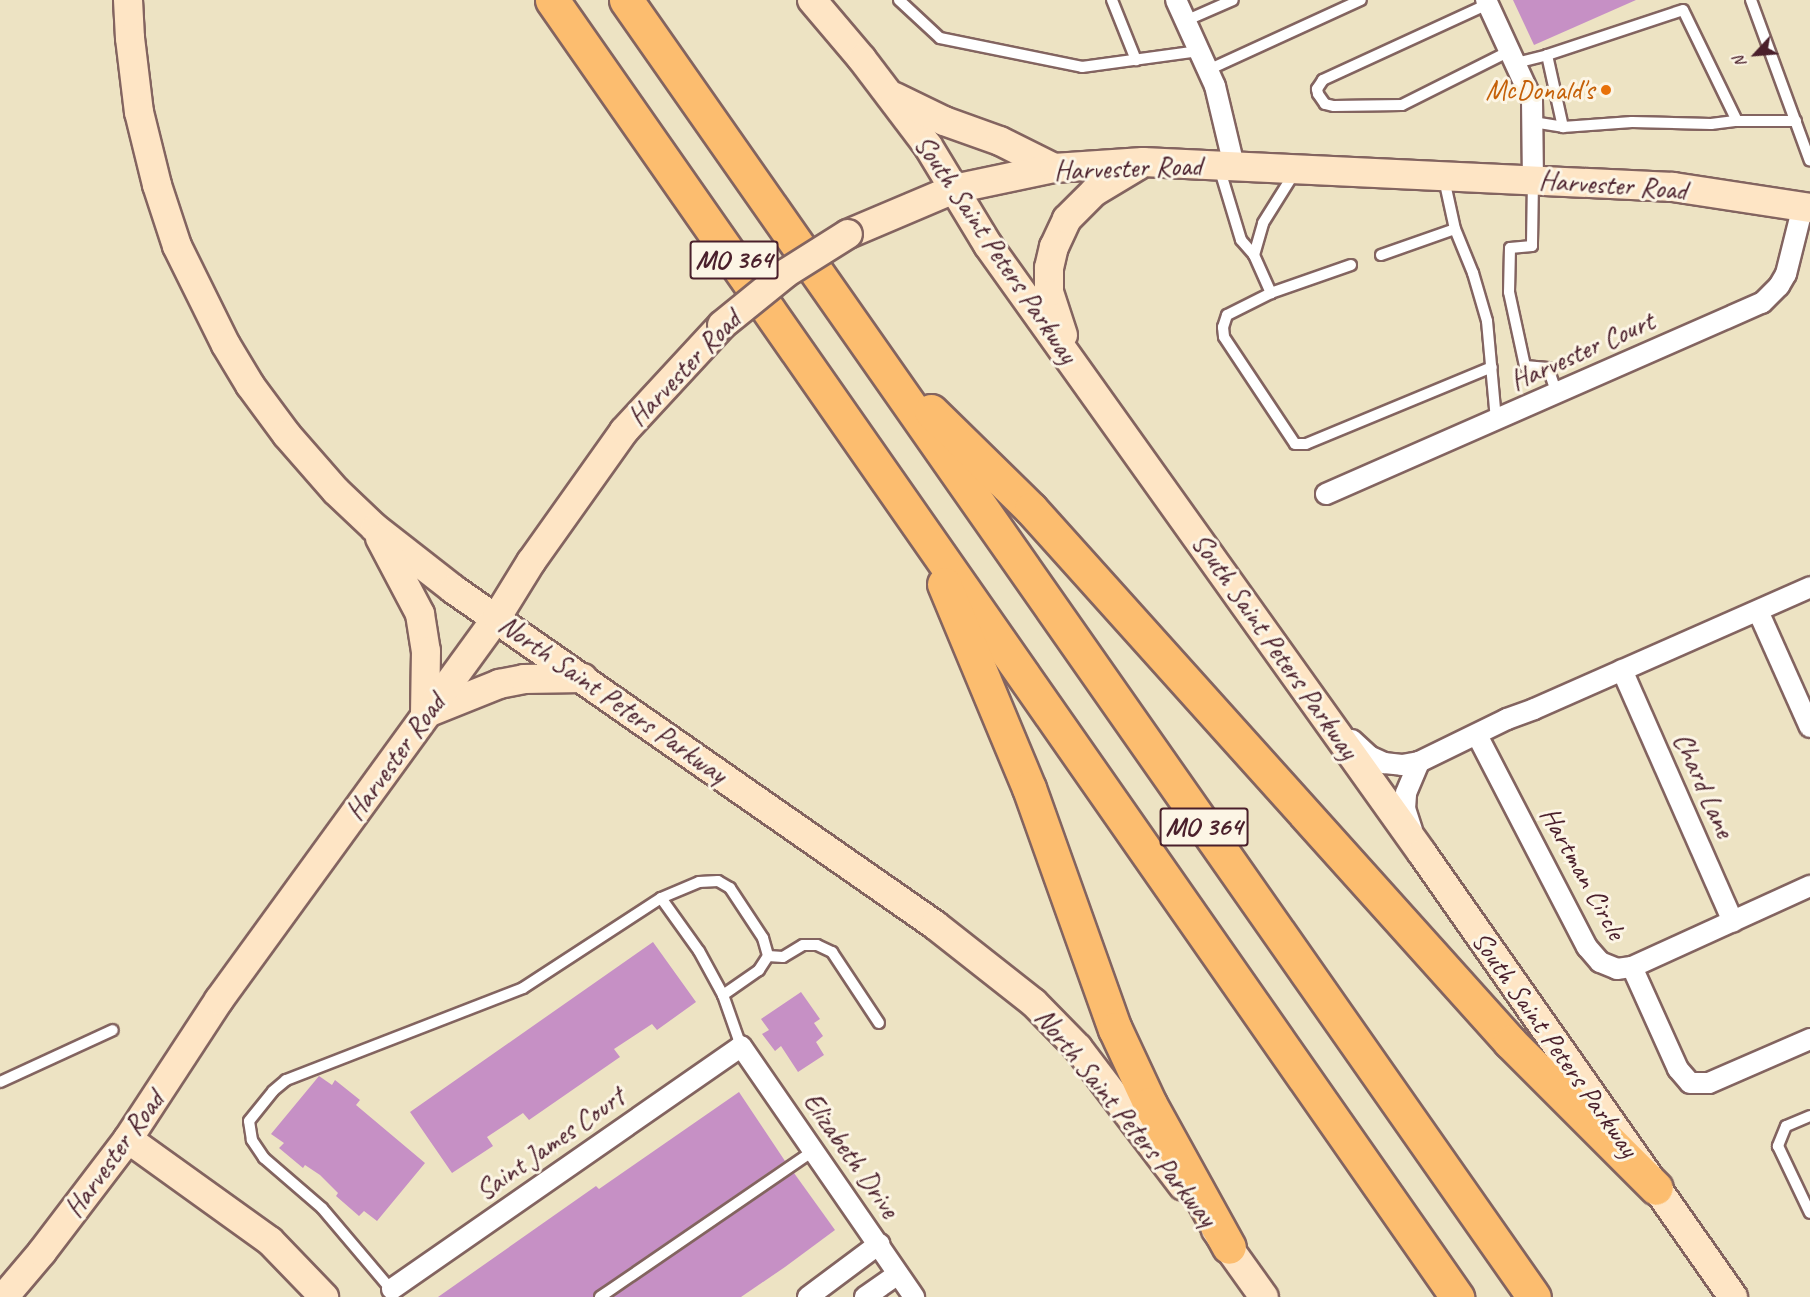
<!DOCTYPE html>
<style>
body{margin:0}
#map{position:relative;width:1810px;height:1297px;overflow:hidden;background:#ede3c3;font-family:Caveat,sans-serif}
div>[style]{position:absolute}
.building>*{inset:0;background:#c690c5}
.roads{filter:drop-shadow(2px 0 #836460) drop-shadow(-2px 0 #836460) drop-shadow(0 2px #836460) drop-shadow(0 -2px #836460)}
.lane>*{height:10px;margin:-5px;padding:0 5px;transform-origin:5px;border-radius:5px;background:#fff}
.street>*{height:20px;margin:-10px;padding:0 10px;transform-origin:10px;border-radius:10px;background:#fff}
.secondary>*{height:28px;margin:-14px;padding:0 14px;transform-origin:14px;border-radius:14px;background:#fee5c5}
.highway>*{height:33px;margin:-16.5px;padding:0 16.5px;transform-origin:16.5px;border-radius:16.5px;background:#fcbd6f}
.bridges{filter:drop-shadow(2px 0 #836460) drop-shadow(-2px 0 #836460) drop-shadow(0 2px #836460) drop-shadow(0 -2px #836460)}
.secondary-bridge>*{height:28px;margin:-14px;padding:0 14px;transform-origin:14px;border-radius:14px;background:#fee5c5}
.dots>*{width:16px;height:16px;translate:-50% -50%;box-sizing:border-box;border:3px solid #fcf5e5;border-radius:50%}
span{translate:-50% -50%;white-space:nowrap;text-align:center;line-height:1.15;-webkit-text-stroke:6px #fcf5e5;paint-order:stroke}
.shield-label span{padding:2px 4px;background:#fcf5e5;border:2px solid;border-radius:4px;-webkit-text-stroke-width:0}
.shield-label{font-size:27px;color:#4a1f2b;font-weight:700}
.food-label{font-size:28px;color:#c56008}
.right{translate:-100% -50%;text-align:right}
.street-label{font-size:28px;color:#4a1f2b}
.north{position:absolute;left:1726px;top:24px;width:60px;height:60px;-webkit-text-stroke:4px #fcf5e5;paint-order:stroke;rotate:244deg;font-size:16px;font-weight:700;line-height:24px;text-align:center;color:#4a1f2b}
.north::after{content:'';display:block;margin:auto;width:21px;height:27px;background:#4a1f2b;clip-path:polygon(50% 0,100% 100%,50% 72%,0 100%)}
</style>
<div id="map">
<div class="building">
<div style="clip-path:polygon(1513px 0,1636px 0,1534px 45px)"></div>
<div style="clip-path:polygon(653px 942px,696px 1002px,657px 1030px,652px 1024px,614px 1049px,620px 1057px,529px 1120px,523px 1113px,487px 1137px,493px 1146px,452px 1173px,410px 1112px)"></div>
<div style="clip-path:polygon(801px 992px,820px 1019px,814px 1023px,823px 1036px,816px 1042px,824px 1055px,798px 1072px,781px 1046px,775px 1051px,762px 1034px,769px 1030px,761px 1019px)"></div>
<div style="clip-path:polygon(319px 1076px,332px 1085px,335px 1080px,360px 1100px,356px 1105px,425px 1163px,377px 1221px,364px 1211px,359px 1216px,336px 1196px,338px 1193px,320px 1175px,305px 1165px,303px 1168px,279px 1148px,284px 1143px,271px 1134px)"></div>
<div style="clip-path:polygon(739px 1092px,785px 1161px,596px 1291px,593px 1297px,438px 1297px,596px 1186px,599px 1189px)"></div>
<div style="clip-path:polygon(794px 1173px,835px 1230px,785px 1267px,741px 1297px,613px 1297px)"></div>
</div>
<div class="roads">
<div class="lane">
<div style="left:899px;top:0;width:56px;rotate:42.8deg"></div>
<div style="left:940px;top:38px;width:145px;rotate:11.5deg"></div>
<div style="left:1082px;top:67px;width:118px;rotate:-7.8deg"></div>
<div style="left:1112px;top:0;width:65px;rotate:68.2deg"></div>
<div style="left:1751px;top:0;width:171px;rotate:69.9deg"></div>
<div style="left:1488px;top:4px;width:182px;rotate:155.3deg"></div>
<div style="left:1323px;top:80px;width:11px;rotate:124deg"></div>
<div style="left:1317px;top:89px;width:5px;rotate:79deg"></div>
<div style="left:1318px;top:94px;width:12px;rotate:55deg"></div>
<div style="left:1325px;top:104px;width:9px;rotate:13deg"></div>
<div style="left:1334px;top:106px;width:68px;rotate:-0.8deg"></div>
<div style="left:1402px;top:105px;width:121px;rotate:-26.6deg"></div>
<div style="left:1185px;top:21px;width:52px;rotate:-23.6deg"></div>
<div style="left:1516px;top:63px;width:32px;rotate:-14deg"></div>
<div style="left:1208px;top:70px;width:168px;rotate:-24.6deg"></div>
<div style="left:1737px;top:121px;width:123px;rotate:-115.9deg"></div>
<div style="left:1683px;top:10px;width:143px;rotate:161.7deg"></div>
<div style="left:1547px;top:55px;width:74px;rotate:77.5deg"></div>
<div style="left:1563px;top:127px;width:69px;rotate:-4.1deg"></div>
<div style="left:1632px;top:122px;width:79px;rotate:1.5deg"></div>
<div style="left:1711px;top:124px;width:26px;rotate:-7deg"></div>
<div style="left:1737px;top:121px;width:59px"></div>
<div style="left:1533px;top:122px;width:30px;rotate:9deg"></div>
<div style="left:1219px;top:167px;width:76px;rotate:73.2deg"></div>
<div style="left:1241px;top:240px;width:20px;rotate:49deg"></div>
<div style="left:1254px;top:255px;width:42px;rotate:65.9deg"></div>
<div style="left:1444px;top:179px;width:51px;rotate:77.6deg"></div>
<div style="left:1455px;top:229px;width:48px;rotate:67.8deg"></div>
<div style="left:1473px;top:273px;width:50px;rotate:73.7deg"></div>
<div style="left:1487px;top:321px;width:99px;rotate:84.8deg"></div>
<div style="left:1533px;top:180px;width:66px;rotate:90.9deg"></div>
<div style="left:1532px;top:246px;width:22px;rotate:175deg"></div>
<div style="left:1510px;top:248px;width:44px;rotate:91.3deg"></div>
<div style="left:1509px;top:292px;width:76px;rotate:77.8deg"></div>
<div style="left:1525px;top:366px;width:23px;rotate:5deg"></div>
<div style="left:1548px;top:368px;width:28px;rotate:71deg"></div>
<div style="left:1254px;top:255px;width:33px;rotate:-74deg"></div>
<div style="left:1263px;top:223px;width:60px;rotate:-57.9deg"></div>
<div style="left:1381px;top:255px;width:78px;rotate:-19.4deg"></div>
<div style="left:1351px;top:265px;width:85px;rotate:160.7deg"></div>
<div style="left:1271px;top:293px;width:49px;rotate:153.4deg"></div>
<div style="left:1227px;top:315px;width:13px;rotate:108deg"></div>
<div style="left:1223px;top:327px;width:10px;rotate:84deg"></div>
<div style="left:1224px;top:337px;width:128px;rotate:56.4deg"></div>
<div style="left:1295px;top:444px;width:11px"></div>
<div style="left:1306px;top:444px;width:201px;rotate:-22.5deg"></div>
<div style="left:661px;top:898px;width:41px;rotate:-22.8deg"></div>
<div style="left:699px;top:882px;width:19px;rotate:-3deg"></div>
<div style="left:718px;top:881px;width:14px;rotate:30deg"></div>
<div style="left:730px;top:888px;width:60px;rotate:56.6deg"></div>
<div style="left:763px;top:938px;width:19px;rotate:74deg"></div>
<div style="left:768px;top:956px;width:17px;rotate:123deg"></div>
<div style="left:759px;top:970px;width:44px;rotate:145.2deg"></div>
<div style="left:768px;top:956px;width:15px;rotate:4deg"></div>
<div style="left:783px;top:957px;width:23px;rotate:-31deg"></div>
<div style="left:803px;top:945px;width:14px"></div>
<div style="left:817px;top:945px;width:17px;rotate:25deg"></div>
<div style="left:832px;top:952px;width:85px;rotate:56.5deg"></div>
<div style="left:0;top:1082px;width:124px;rotate:-24.7deg"></div>
<div style="left:1810px;top:1116px;width:26px;rotate:157deg"></div>
<div style="left:1786px;top:1126px;width:22px;rotate:112deg"></div>
<div style="left:1778px;top:1146px;width:74px;rotate:64.5deg"></div>
<div style="left:394px;top:1293px;width:111px;rotate:-130.3deg"></div>
<div style="left:322px;top:1208px;width:77px;rotate:-139.2deg"></div>
<div style="left:264px;top:1158px;width:22px;rotate:-124deg"></div>
<div style="left:252px;top:1140px;width:19px;rotate:-99deg"></div>
<div style="left:249px;top:1121px;width:38px;rotate:-51deg"></div>
<div style="left:273px;top:1091px;width:17px;rotate:-40deg"></div>
<div style="left:286px;top:1080px;width:254px;rotate:-21.2deg"></div>
<div style="left:523px;top:988px;width:165px;rotate:-33.1deg"></div>
<div style="left:661px;top:898px;width:65px;rotate:54.4deg"></div>
<div style="left:699px;top:951px;width:50px;rotate:61.4deg"></div>
<div style="left:723px;top:995px;width:54px;rotate:70.6deg"></div>
<div style="left:600px;top:1297px;width:258px;rotate:-34.4deg"></div>
</div>
<div class="street">
<div style="left:1176px;top:0;width:94px;rotate:65.6deg"></div>
<div style="left:1215px;top:86px;width:82px;rotate:76.6deg"></div>
<div style="left:1486px;top:0;width:110px;rotate:65.3deg"></div>
<div style="left:1532px;top:100px;width:80px;rotate:89.3deg"></div>
<div style="left:1326px;top:494px;width:476px;rotate:-23.7deg"></div>
<div style="left:1762px;top:303px;width:24px;rotate:-45deg"></div>
<div style="left:1779px;top:286px;width:14px;rotate:-60deg"></div>
<div style="left:1786px;top:274px;width:70px;rotate:-76deg"></div>
<div style="left:1758px;top:611px;width:127px;rotate:65.9deg"></div>
<div style="left:1622px;top:670px;width:275px;rotate:66.2deg"></div>
<div style="left:1477px;top:735px;width:239px;rotate:62.6deg"></div>
<div style="left:1587px;top:947px;width:20px;rotate:49deg"></div>
<div style="left:1600px;top:962px;width:18px;rotate:22deg"></div>
<div style="left:1617px;top:969px;width:15px;rotate:-8deg"></div>
<div style="left:1632px;top:967px;width:196px;rotate:-24.5deg"></div>
<div style="left:1352px;top:740px;width:23px;rotate:43deg"></div>
<div style="left:1369px;top:756px;width:17px;rotate:25deg"></div>
<div style="left:1384px;top:763px;width:18px;rotate:6deg"></div>
<div style="left:1402px;top:765px;width:17px;rotate:-10deg"></div>
<div style="left:1419px;top:762px;width:98px;rotate:-26deg"></div>
<div style="left:1507px;top:719px;width:29px;rotate:-20deg"></div>
<div style="left:1534px;top:709px;width:302px;rotate:-23.8deg"></div>
<div style="left:1412px;top:830px;width:22px;rotate:-108deg"></div>
<div style="left:1405px;top:809px;width:16px;rotate:-86deg"></div>
<div style="left:1406px;top:793px;width:34px;rotate:-67deg"></div>
<div style="left:1632px;top:967px;width:112px;rotate:65.7deg"></div>
<div style="left:1678px;top:1069px;width:18px;rotate:49deg"></div>
<div style="left:1690px;top:1083px;width:19px"></div>
<div style="left:1709px;top:1083px;width:110px;rotate:-23.5deg"></div>
<div style="left:392px;top:1289px;width:425px;rotate:-34.8deg"></div>
<div style="left:741px;top:1046px;width:305px;rotate:55.4deg"></div>
<div style="left:808px;top:1297px;width:89px;rotate:-36.7deg"></div>
<div style="left:865px;top:1297px;width:40px;rotate:-34.9deg"></div>
</div>
<div class="secondary">
<div style="left:128px;top:0;width:38px;rotate:87deg"></div>
<div style="left:130px;top:38px;width:75px;rotate:83.1deg"></div>
<div style="left:139px;top:112px;width:75px;rotate:76.1deg"></div>
<div style="left:157px;top:185px;width:64px;rotate:71.8deg"></div>
<div style="left:177px;top:246px;width:110px;rotate:63.7deg"></div>
<div style="left:226px;top:345px;width:47px;rotate:59deg"></div>
<div style="left:250px;top:385px;width:62px;rotate:53.5deg"></div>
<div style="left:287px;top:435px;width:74px;rotate:48.8deg"></div>
<div style="left:336px;top:491px;width:54px;rotate:43.5deg"></div>
<div style="left:375px;top:528px;width:99px;rotate:38deg"></div>
<div style="left:453px;top:589px;width:588px;rotate:34.88deg"></div>
<div style="left:935px;top:925px;width:126px;rotate:38.2deg"></div>
<div style="left:1034px;top:1003px;width:63px;rotate:45.6deg"></div>
<div style="left:1078px;top:1048px;width:173px;rotate:52.7deg"></div>
<div style="left:812px;top:0;width:77px;rotate:49.7deg"></div>
<div style="left:862px;top:59px;width:109px;rotate:52.8deg"></div>
<div style="left:928px;top:146px;width:116px;rotate:58.8deg"></div>
<div style="left:988px;top:245px;width:747px;rotate:54.48deg"></div>
<div style="left:1422px;top:853px;width:542px;rotate:54.99deg"></div>
<div style="left:895px;top:97px;width:55px;rotate:26.1deg"></div>
<div style="left:944px;top:121px;width:59px;rotate:19.7deg"></div>
<div style="left:1000px;top:141px;width:60px;rotate:26.6deg"></div>
<div style="left:848px;top:234px;width:115px;rotate:-23deg"></div>
<div style="left:954px;top:189px;width:102px;rotate:-11.9deg"></div>
<div style="left:1054px;top:168px;width:89px;rotate:-3.9deg"></div>
<div style="left:1143px;top:162px;width:531px;rotate:2.7deg"></div>
<div style="left:1673px;top:187px;width:139px;rotate:8.7deg"></div>
<div style="left:1063px;top:335px;width:45px;rotate:-108deg"></div>
<div style="left:1049px;top:292px;width:24px;rotate:-90deg"></div>
<div style="left:1049px;top:268px;width:22px;rotate:-77deg"></div>
<div style="left:1054px;top:247px;width:31px;rotate:-65deg"></div>
<div style="left:1067px;top:219px;width:38px;rotate:-45deg"></div>
<div style="left:1094px;top:192px;width:52px;rotate:-31deg"></div>
<div style="left:380px;top:538px;width:86px;rotate:62.2deg"></div>
<div style="left:420px;top:614px;width:37px;rotate:81deg"></div>
<div style="left:426px;top:651px;width:63px;rotate:90.9deg"></div>
<div style="left:427px;top:713px;width:78px;rotate:-21.9deg"></div>
<div style="left:499px;top:684px;width:25px;rotate:-11deg"></div>
<div style="left:524px;top:679px;width:59px;rotate:-1deg"></div>
<div style="left:128px;top:1139px;width:175px;rotate:35.7deg"></div>
<div style="left:270px;top:1241px;width:78px;rotate:46deg"></div>
<div style="left:1216px;top:1230px;width:82px;rotate:54.4deg"></div>
<div style="left:4px;top:1297px;width:59px;rotate:-49.8deg"></div>
<div style="left:42px;top:1252px;width:142px;rotate:-52.7deg"></div>
<div style="left:128px;top:1139px;width:166px;rotate:-56.8deg"></div>
<div style="left:219px;top:1000px;width:473px;rotate:-54deg"></div>
<div style="left:497px;top:617px;width:65px;rotate:-58.3deg"></div>
<div style="left:531px;top:562px;width:161px;rotate:-54.6deg"></div>
<div style="left:624px;top:431px;width:144px;rotate:-47.2deg"></div>
</div>
<div class="highway">
<div style="left:552px;top:0;width:1582px;rotate:55.09deg"></div>
<div style="left:626px;top:0;width:1583px;rotate:55.01deg"></div>
<div style="left:931px;top:411px;width:140px;rotate:44.4deg"></div>
<div style="left:1031px;top:509px;width:717px;rotate:48.05deg"></div>
<div style="left:1510px;top:1042px;width:206px;rotate:45deg"></div>
<div style="left:944px;top:584px;width:221px;rotate:67.4deg"></div>
<div style="left:1029px;top:788px;width:256px;rotate:70.4deg"></div>
<div style="left:1115px;top:1029px;width:83px;rotate:65deg"></div>
<div style="left:1150px;top:1104px;width:163px;rotate:61.1deg"></div>
</div>
</div>
<div class="bridges">
<div class="secondary-bridge">
<div style="left:722px;top:325px;width:82px;rotate:-39.1deg"></div>
<div style="left:786px;top:273px;width:73px;rotate:-32.2deg"></div>
</div>
</div>
<div class="dots">
<div style="left:1606px;top:90px;background:#e8710a"></div>
</div>
<div class="shield-label">
<span style="left:734px;top:260px">MO 364</span>
<span style="left:1204px;top:827px">MO 364</span>
</div>
<div class="food-label">
<span class="right" style="left:1594px;top:90px">McDonald's</span>
</div>
<div class="street-label">
<span style="left:1128px;top:168px;rotate:-2deg">Harvester Road</span>
<span style="left:1613px;top:185px;rotate:4deg">Harvester Road</span>
<span style="left:996px;top:249px;rotate:56deg">South Saint Peters Parkway</span>
<span style="left:1582px;top:351px;rotate:-24deg">Harvester Court</span>
<span style="left:684px;top:368px;rotate:-46deg">Harvester Road</span>
<span style="left:1275px;top:646px;rotate:55deg">South Saint Peters Parkway</span>
<span style="left:613px;top:699px;rotate:35deg">North Saint Peters Parkway</span>
<span style="left:395px;top:757px;rotate:-54deg">Harvester Road</span>
<span style="left:1704px;top:785px;rotate:66deg">Chard Lane</span>
<span style="left:1583px;top:873px;rotate:61deg">Hartman Circle</span>
<span style="left:1555px;top:1044px;rotate:55deg">South Saint Peters Parkway</span>
<span style="left:1126px;top:1117px;rotate:51deg">North Saint Peters Parkway</span>
<span style="left:550px;top:1144px;rotate:-35deg">Saint James Court</span>
<span style="left:114px;top:1154px;rotate:-54deg">Harvester Road</span>
<span style="left:851px;top:1155px;rotate:55deg">Elizabeth Drive</span>
</div>
<div class="north">N</div>
</div>
